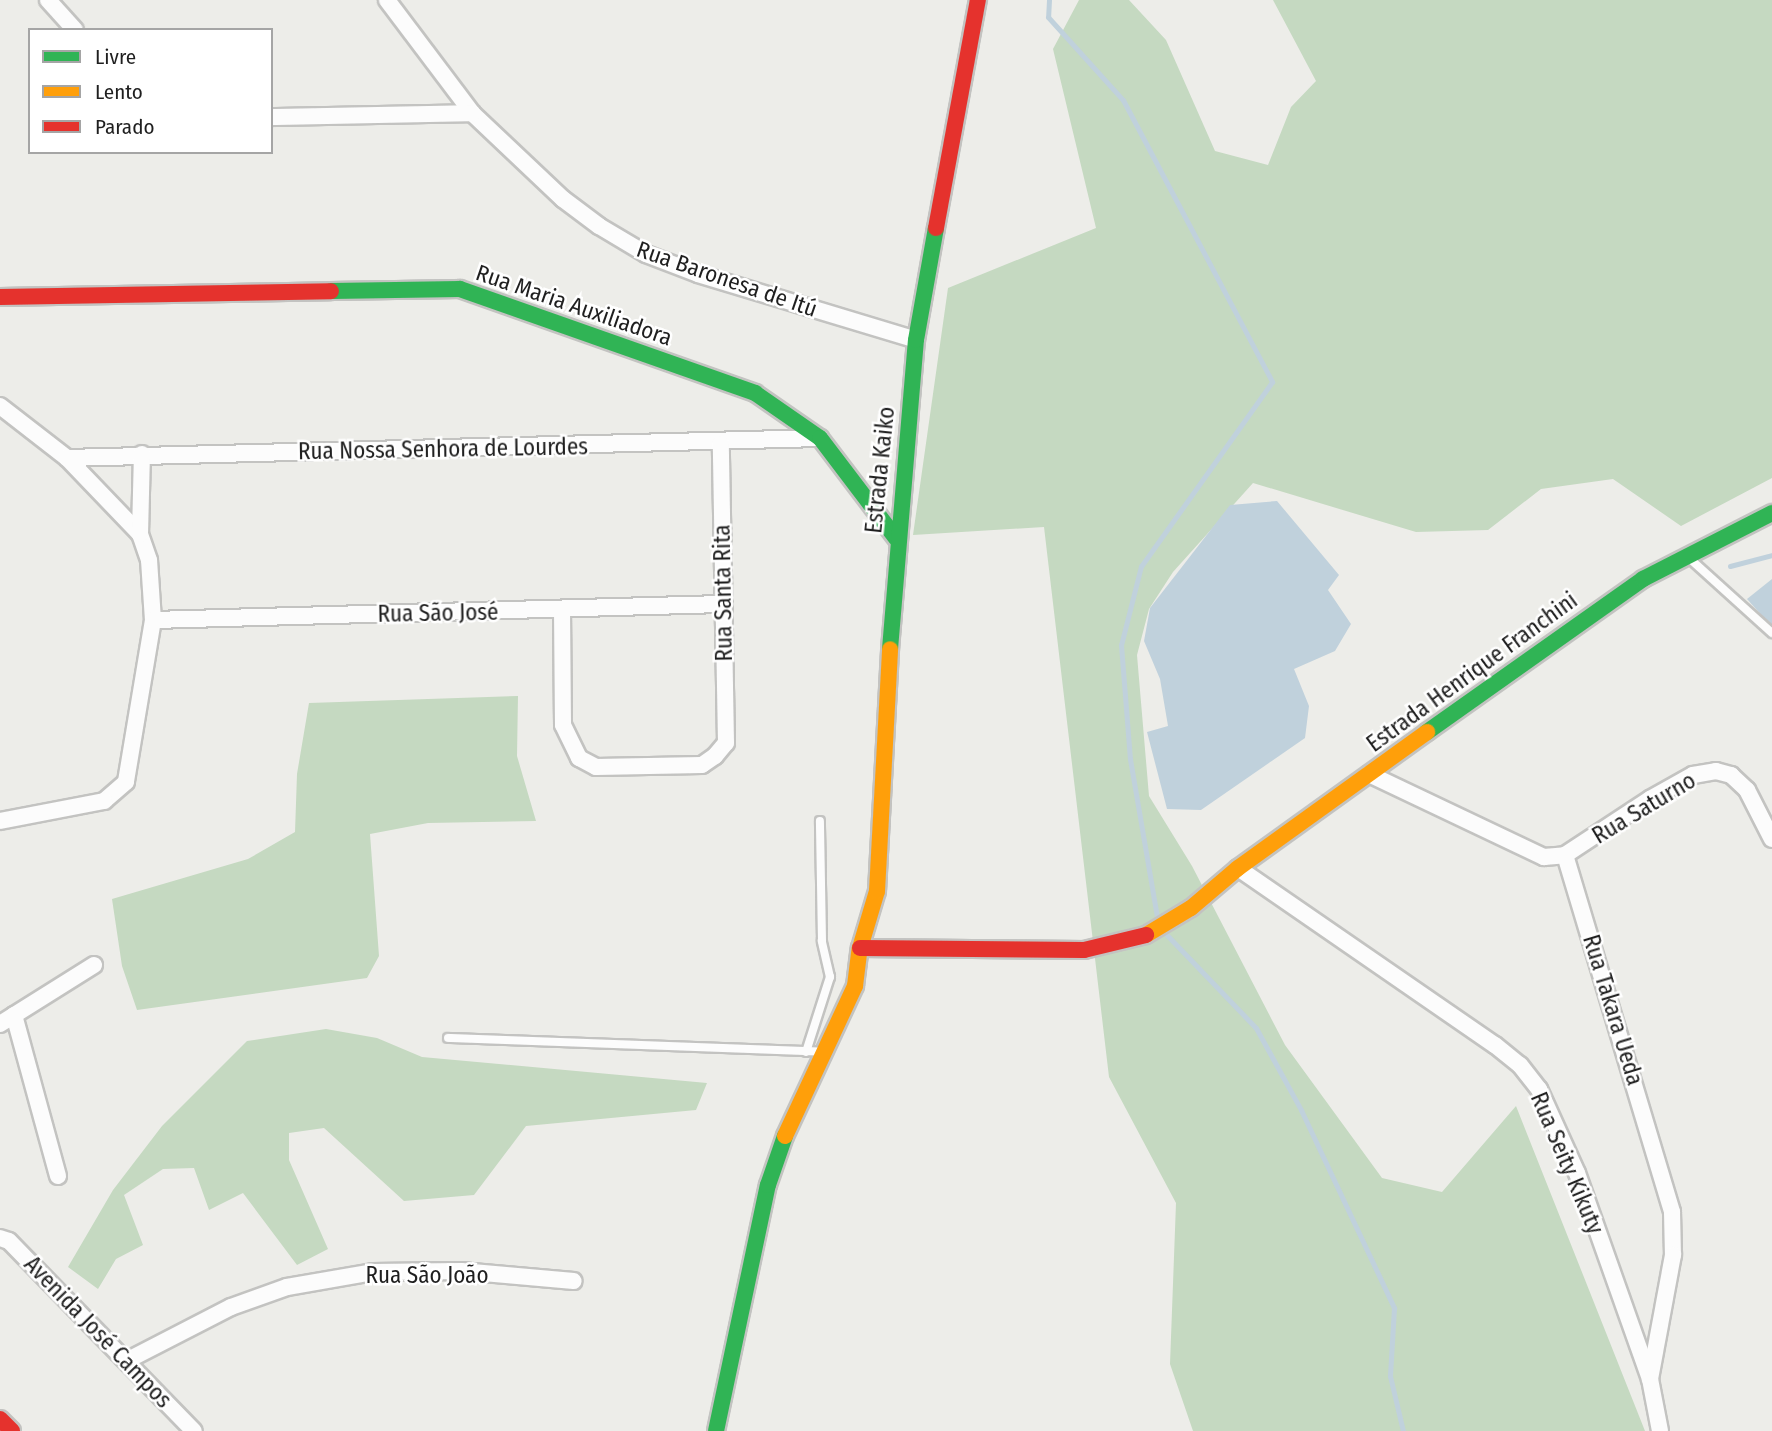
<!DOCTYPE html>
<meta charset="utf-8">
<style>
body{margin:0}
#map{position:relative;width:1772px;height:1431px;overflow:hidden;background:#edede9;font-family:"Fira Sans Condensed",sans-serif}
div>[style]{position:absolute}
.forest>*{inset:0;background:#c5d9c1}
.water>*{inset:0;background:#c0d1dc}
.stream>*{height:5px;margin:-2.5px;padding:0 2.5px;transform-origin:2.5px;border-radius:2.5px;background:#c0d1dc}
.roads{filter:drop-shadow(2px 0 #c3c3c1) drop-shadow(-2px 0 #c3c3c1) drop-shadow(0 2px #c3c3c1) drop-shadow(0 -2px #c3c3c1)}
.lane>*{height:8px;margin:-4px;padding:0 4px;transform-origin:4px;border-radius:4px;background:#fcfcfc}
.street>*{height:16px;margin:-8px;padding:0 8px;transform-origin:8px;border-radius:8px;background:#fcfcfc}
.fast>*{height:16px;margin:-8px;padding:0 8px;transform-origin:8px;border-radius:8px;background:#30b455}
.slow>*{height:16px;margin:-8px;padding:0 8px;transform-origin:8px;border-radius:8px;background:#ff9f0a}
.jam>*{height:16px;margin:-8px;padding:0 8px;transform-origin:8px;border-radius:8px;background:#e5322d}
span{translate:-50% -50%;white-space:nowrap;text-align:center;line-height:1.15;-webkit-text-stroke:5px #fff;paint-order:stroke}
.street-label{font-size:23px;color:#1f1f1f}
.legend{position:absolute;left:28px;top:28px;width:245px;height:126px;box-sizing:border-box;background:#fff;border:2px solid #a5a5a5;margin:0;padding:9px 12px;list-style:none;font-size:21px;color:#1f1f1f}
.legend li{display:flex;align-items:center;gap:14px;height:35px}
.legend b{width:35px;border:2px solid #a5a5a5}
</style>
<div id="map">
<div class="forest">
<div style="clip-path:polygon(1079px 0,1129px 0,1166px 40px,1215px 151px,1268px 165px,1291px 107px,1316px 81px,1273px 0,1772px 0,1772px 478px,1681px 526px,1613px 479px,1541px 489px,1488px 530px,1416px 532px,1253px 483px,1173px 572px,1149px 609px,1137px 655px,1149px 796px,1192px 866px,1285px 1045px,1382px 1178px,1442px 1192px,1516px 1106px,1645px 1431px,1193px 1431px,1170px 1364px,1176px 1203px,1109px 1077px,1044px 527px,913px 535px,948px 288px,1096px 228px,1053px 49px)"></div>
<div style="clip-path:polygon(518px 696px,517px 756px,536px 821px,428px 823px,370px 834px,379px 956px,367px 978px,137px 1010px,122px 966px,112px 899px,248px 859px,295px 832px,297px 774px,309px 703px)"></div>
<div style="clip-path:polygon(326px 1029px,377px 1038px,422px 1057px,707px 1083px,696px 1110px,526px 1126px,474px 1195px,404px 1201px,324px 1128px,289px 1133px,289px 1160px,328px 1249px,297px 1265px,243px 1193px,209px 1210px,194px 1168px,163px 1169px,124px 1195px,143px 1245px,116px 1259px,98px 1289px,68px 1267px,113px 1190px,162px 1126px,247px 1041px)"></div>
</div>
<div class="water">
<div style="clip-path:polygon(1277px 501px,1339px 575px,1328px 590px,1351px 624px,1335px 651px,1294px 669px,1309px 706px,1305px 738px,1201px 810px,1167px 809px,1147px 732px,1168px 726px,1160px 679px,1144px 641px,1150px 608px,1230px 505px)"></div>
<div style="clip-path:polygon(1772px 579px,1772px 627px,1747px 599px)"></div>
</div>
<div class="stream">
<div style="left:1049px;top:0;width:17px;rotate:93deg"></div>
<div style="left:1048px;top:17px;width:112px;rotate:47.9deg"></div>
<div style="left:1123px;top:100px;width:319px;rotate:62.1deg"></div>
<div style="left:1272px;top:382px;width:226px;rotate:125.4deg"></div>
<div style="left:1141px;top:566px;width:81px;rotate:104.2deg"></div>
<div style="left:1121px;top:645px;width:114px;rotate:85.5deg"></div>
<div style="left:1130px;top:759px;width:166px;rotate:80.3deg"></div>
<div style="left:1730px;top:566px;width:43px;rotate:-14.7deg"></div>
<div style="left:1163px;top:931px;width:134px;rotate:46.2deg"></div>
<div style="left:1256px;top:1028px;width:94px;rotate:61.2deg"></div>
<div style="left:1301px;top:1110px;width:219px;rotate:64.8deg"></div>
<div style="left:1394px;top:1308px;width:68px;rotate:93.4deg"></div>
<div style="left:1390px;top:1376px;width:57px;rotate:76.7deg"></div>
</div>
<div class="roads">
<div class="lane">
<div style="left:1689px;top:558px;width:112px;rotate:42.1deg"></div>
<div style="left:448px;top:1038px;width:373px;rotate:2.1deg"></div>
<div style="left:806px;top:1052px;width:79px;rotate:-72.3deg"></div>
<div style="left:830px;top:977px;width:37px;rotate:-103deg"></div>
<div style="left:822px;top:941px;width:120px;rotate:-91deg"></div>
</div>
<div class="street">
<div style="left:48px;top:0;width:40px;rotate:48deg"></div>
<div style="left:387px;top:0;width:141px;rotate:53deg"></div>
<div style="left:472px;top:113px;width:125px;rotate:43.4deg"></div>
<div style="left:563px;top:199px;width:45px;rotate:36.9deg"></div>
<div style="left:599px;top:226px;width:55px;rotate:30.8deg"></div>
<div style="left:646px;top:254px;width:56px;rotate:21deg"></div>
<div style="left:698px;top:274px;width:228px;rotate:16.8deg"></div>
<div style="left:271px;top:117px;width:201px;rotate:-1.1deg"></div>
<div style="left:0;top:406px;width:85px;rotate:37.8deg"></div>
<div style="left:67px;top:458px;width:105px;rotate:46.2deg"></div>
<div style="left:140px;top:534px;width:28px;rotate:71deg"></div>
<div style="left:149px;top:560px;width:60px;rotate:86.2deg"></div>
<div style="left:153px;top:620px;width:164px;rotate:99.5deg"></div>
<div style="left:126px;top:782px;width:29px;rotate:139deg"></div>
<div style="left:104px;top:801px;width:106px;rotate:169.1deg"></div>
<div style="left:67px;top:458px;width:753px;rotate:-1.52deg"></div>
<div style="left:140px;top:534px;width:80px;rotate:-88.6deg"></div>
<div style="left:562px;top:610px;width:115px;rotate:89.5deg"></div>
<div style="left:563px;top:725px;width:37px;rotate:64deg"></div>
<div style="left:579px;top:758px;width:19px;rotate:28deg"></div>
<div style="left:596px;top:767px;width:106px;rotate:-1.1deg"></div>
<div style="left:702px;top:765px;width:16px;rotate:-35deg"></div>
<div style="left:715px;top:756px;width:17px;rotate:-50deg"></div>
<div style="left:726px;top:743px;width:299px;rotate:-91deg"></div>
<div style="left:153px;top:620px;width:569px;rotate:-1.61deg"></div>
<div style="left:1369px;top:774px;width:194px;rotate:25.4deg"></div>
<div style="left:1544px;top:857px;width:21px;rotate:-5deg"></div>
<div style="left:1565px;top:855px;width:102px;rotate:-33.4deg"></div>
<div style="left:1650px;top:799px;width:49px;rotate:-29.2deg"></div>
<div style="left:1693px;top:775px;width:23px;rotate:-10deg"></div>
<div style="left:1716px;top:771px;width:16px;rotate:15deg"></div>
<div style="left:1731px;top:775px;width:22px;rotate:43deg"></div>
<div style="left:1747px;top:790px;width:55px;rotate:63deg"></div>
<div style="left:1565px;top:855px;width:373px;rotate:73.3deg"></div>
<div style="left:1672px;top:1212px;width:43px;rotate:88.7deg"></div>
<div style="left:1673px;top:1255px;width:126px;rotate:100.5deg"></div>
<div style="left:1238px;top:868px;width:312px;rotate:34.6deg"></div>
<div style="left:1495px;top:1045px;width:32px;rotate:39deg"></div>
<div style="left:1520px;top:1065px;width:31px;rotate:52deg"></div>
<div style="left:1539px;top:1089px;width:92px;rotate:65.7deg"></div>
<div style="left:1577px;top:1173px;width:219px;rotate:70.5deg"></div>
<div style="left:1650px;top:1379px;width:53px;rotate:79.1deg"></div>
<div style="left:14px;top:1015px;width:167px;rotate:74.7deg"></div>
<div style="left:0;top:1024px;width:111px;rotate:-32.1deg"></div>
<div style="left:0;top:1238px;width:9px;rotate:18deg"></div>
<div style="left:9px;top:1241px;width:265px;rotate:45.8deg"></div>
<div style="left:128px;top:1360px;width:116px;rotate:-27.2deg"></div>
<div style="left:231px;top:1307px;width:59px;rotate:-19.7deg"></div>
<div style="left:287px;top:1287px;width:87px;rotate:-9.9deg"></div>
<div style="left:373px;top:1272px;width:88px;rotate:-0.7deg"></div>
<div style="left:461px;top:1271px;width:113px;rotate:5.1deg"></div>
</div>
<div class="fast">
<div style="left:331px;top:291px;width:129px;rotate:-0.9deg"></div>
<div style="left:460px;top:289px;width:313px;rotate:19.4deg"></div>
<div style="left:755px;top:393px;width:79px;rotate:34.7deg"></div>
<div style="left:820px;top:438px;width:126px;rotate:52.8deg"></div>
<div style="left:890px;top:649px;width:310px;rotate:-85.2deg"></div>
<div style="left:916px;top:340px;width:114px;rotate:-79.9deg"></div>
<div style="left:1427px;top:732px;width:265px;rotate:-35.3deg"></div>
<div style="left:1643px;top:579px;width:145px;rotate:-27.1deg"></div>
<div style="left:716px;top:1431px;width:251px;rotate:-78.1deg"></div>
<div style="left:768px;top:1185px;width:52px;rotate:-70.9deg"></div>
</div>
<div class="slow">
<div style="left:1146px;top:935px;width:52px;rotate:-31deg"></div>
<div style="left:1191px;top:908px;width:62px;rotate:-40.4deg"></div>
<div style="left:1238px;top:868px;width:233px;rotate:-35.7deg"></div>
<div style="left:785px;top:1136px;width:166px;rotate:-65deg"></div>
<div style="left:855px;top:986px;width:38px;rotate:-83deg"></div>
<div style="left:860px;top:948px;width:59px;rotate:-73.4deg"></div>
<div style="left:877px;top:891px;width:242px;rotate:-86.9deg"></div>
</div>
<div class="jam">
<div style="left:936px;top:228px;width:232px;rotate:-79.6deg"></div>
<div style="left:0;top:297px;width:331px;rotate:-1deg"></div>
<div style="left:860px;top:948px;width:224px;rotate:0.5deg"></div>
<div style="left:1084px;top:950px;width:64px;rotate:-13.6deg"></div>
<div style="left:0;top:1419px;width:17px;rotate:45deg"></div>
</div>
</div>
<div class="street-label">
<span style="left:727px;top:279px;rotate:19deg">Rua Baronesa de Itú</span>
<span style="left:574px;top:305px;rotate:19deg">Rua Maria Auxiliadora</span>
<span style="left:443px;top:449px;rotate:-1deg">Rua Nossa Senhora de Lourdes</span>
<span style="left:880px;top:470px;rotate:-84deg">Estrada Kaiko</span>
<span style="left:723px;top:593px;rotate:-91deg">Rua Santa Rita</span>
<span style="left:438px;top:613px;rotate:-1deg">Rua São José</span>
<span style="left:1472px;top:672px;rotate:-36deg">Estrada Henrique Franchini</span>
<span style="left:1644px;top:808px;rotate:-31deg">Rua Saturno</span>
<span style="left:1613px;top:1010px;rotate:73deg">Rua Takara Ueda</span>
<span style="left:1567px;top:1163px;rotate:67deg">Rua Seity Kikuty</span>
<span style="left:427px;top:1275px">Rua São João</span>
<span style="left:98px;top:1332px;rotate:46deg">Avenida José Campos</span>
</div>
<ul class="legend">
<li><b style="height:9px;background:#30b455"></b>Livre</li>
<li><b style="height:9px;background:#ff9f0a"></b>Lento</li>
<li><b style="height:9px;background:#e5322d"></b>Parado</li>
</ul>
</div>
